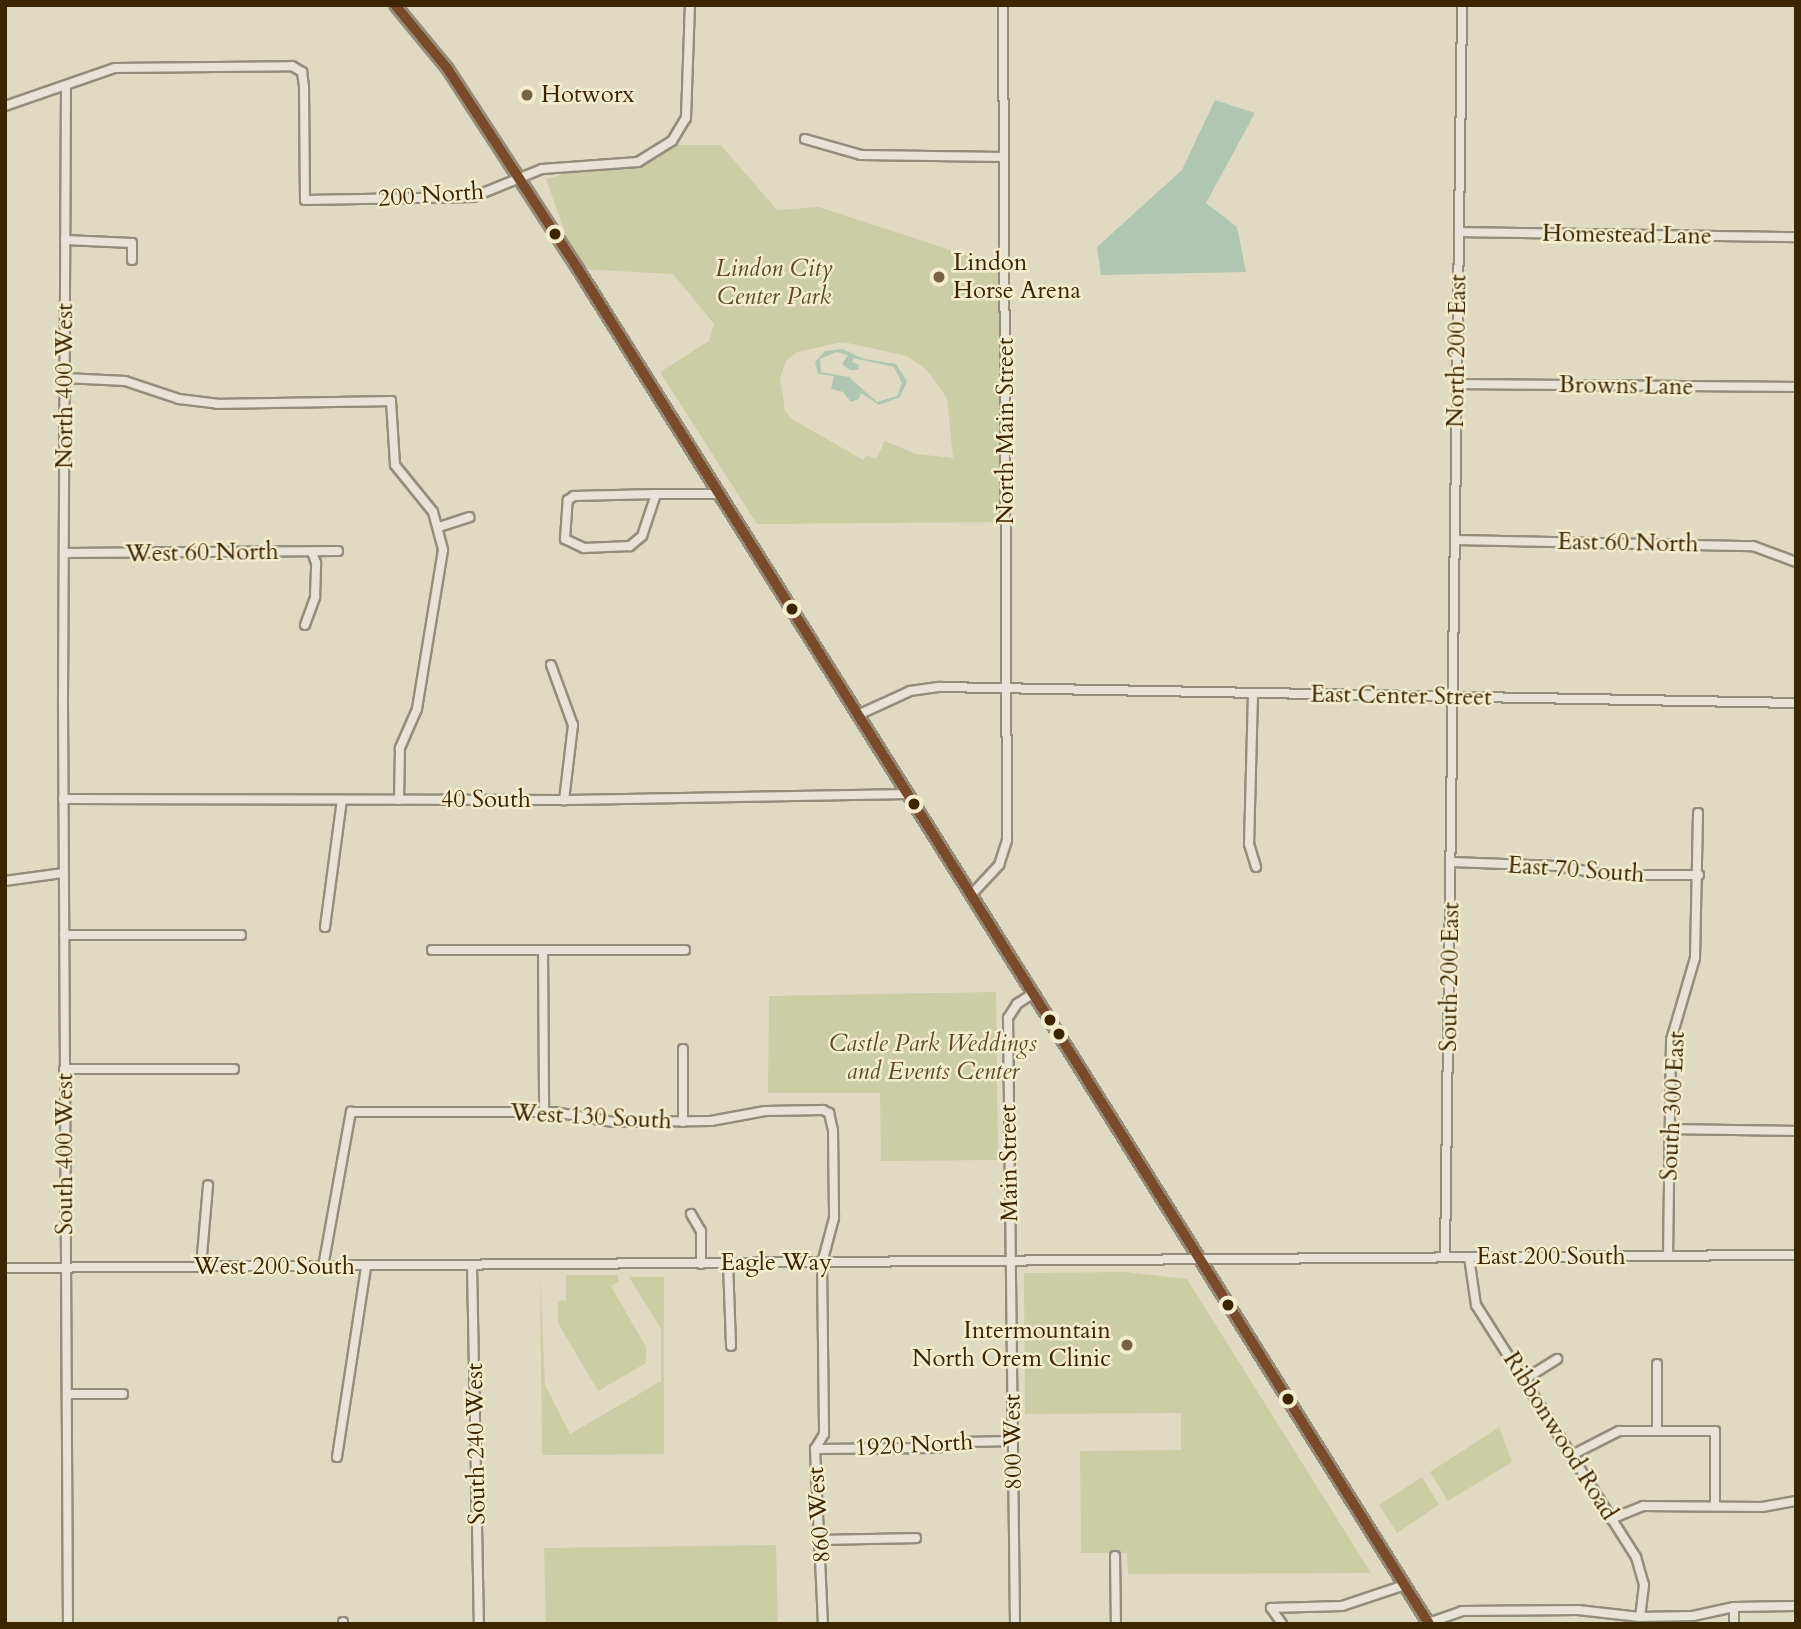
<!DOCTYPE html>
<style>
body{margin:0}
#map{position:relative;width:1801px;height:1629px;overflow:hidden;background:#e1dac2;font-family:Cardo,serif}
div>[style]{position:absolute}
.green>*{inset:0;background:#cbcda5}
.water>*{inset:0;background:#afc6b0}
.roads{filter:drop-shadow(2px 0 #948d7b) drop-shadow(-2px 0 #948d7b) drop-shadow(0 2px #948d7b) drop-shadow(0 -2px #948d7b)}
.minor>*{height:8px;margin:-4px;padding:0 4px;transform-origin:4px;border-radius:4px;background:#e7e3d7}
.major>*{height:10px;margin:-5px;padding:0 5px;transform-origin:5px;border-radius:5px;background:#e3dfd1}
.bus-1>*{height:10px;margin:-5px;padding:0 5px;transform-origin:5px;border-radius:5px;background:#7a4b2a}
.dots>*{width:19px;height:19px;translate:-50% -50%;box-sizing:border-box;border:4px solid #f4eccf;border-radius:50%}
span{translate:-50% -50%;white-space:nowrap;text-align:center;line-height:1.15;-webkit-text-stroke:5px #f4eccf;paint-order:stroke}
.poi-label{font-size:24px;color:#3c2501}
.left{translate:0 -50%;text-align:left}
.right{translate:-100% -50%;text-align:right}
.street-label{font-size:24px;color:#3c2501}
.park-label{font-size:24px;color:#5b4c24;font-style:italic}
.frame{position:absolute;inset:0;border:7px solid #3c2501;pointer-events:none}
</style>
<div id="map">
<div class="green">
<div style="clip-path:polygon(evenodd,674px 145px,721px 145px,777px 210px,819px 207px,1005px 268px,1007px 522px,757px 524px,660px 372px,709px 341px,714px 324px,673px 274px,578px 269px,546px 179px,582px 169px,641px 166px,674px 145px,843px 342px,907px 356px,927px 370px,947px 398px,953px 458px,916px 454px,885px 441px,876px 459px,866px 455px,863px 460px,792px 419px,785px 411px,780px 378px,786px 361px,797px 352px,843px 342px)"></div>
<div style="clip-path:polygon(996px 992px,998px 1160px,881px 1161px,880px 1093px,768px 1093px,769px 996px)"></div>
<div style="clip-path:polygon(1125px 1272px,1187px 1279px,1371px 1573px,1128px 1574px,1127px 1553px,1081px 1553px,1080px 1451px,1181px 1450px,1181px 1413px,1025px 1414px,1024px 1273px)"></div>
<div style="clip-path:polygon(540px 1275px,545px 1385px,570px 1434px,661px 1381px,661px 1329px,629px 1277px,664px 1277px,664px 1454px,542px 1455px)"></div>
<div style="clip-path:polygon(566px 1275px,618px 1275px,618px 1282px,611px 1286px,646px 1347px,646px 1363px,598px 1391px,558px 1323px,558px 1301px,566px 1300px)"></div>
<div style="clip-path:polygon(1499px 1427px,1512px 1462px,1448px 1501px,1430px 1472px)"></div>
<div style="clip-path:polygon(1422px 1477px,1439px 1505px,1397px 1533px,1379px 1505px)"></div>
<div style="clip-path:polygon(776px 1545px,778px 1624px,546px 1624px,544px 1548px)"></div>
</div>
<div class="water">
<div style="clip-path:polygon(1215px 100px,1255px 113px,1206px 203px,1237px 227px,1246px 272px,1101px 275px,1097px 247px,1182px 170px)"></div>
<div style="clip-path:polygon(evenodd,843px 349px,864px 359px,896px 364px,907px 381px,900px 397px,879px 405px,861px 393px,859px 399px,851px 402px,843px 392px,831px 389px,834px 376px,818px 374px,815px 362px,825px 351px,843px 349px,836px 352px,848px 355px,842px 364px,850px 370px,858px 370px,859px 365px,852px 362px,853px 358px,894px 367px,902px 383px,897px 396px,877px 402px,849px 377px,821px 372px,820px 359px,836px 352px)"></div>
</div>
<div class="roads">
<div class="minor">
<div style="left:66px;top:87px;width:618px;rotate:90.28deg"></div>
<div style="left:63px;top:705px;width:919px;rotate:89.69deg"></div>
<div style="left:5px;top:106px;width:116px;rotate:-19.1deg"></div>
<div style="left:115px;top:68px;width:177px;rotate:-0.6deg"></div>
<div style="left:292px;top:66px;width:12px;rotate:31deg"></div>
<div style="left:302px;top:72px;width:15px;rotate:82deg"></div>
<div style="left:304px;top:87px;width:113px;rotate:89.5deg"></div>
<div style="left:305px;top:200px;width:168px;rotate:-1deg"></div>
<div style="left:473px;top:197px;width:74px;rotate:-22.1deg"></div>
<div style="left:542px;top:169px;width:96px;rotate:-4.2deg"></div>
<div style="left:638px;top:162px;width:40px;rotate:-32deg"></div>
<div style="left:672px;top:141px;width:27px;rotate:-59deg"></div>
<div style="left:686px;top:118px;width:113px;rotate:-88deg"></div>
<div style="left:805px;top:139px;width:58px;rotate:15.9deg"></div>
<div style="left:861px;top:155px;width:143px;rotate:0.8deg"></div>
<div style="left:1459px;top:232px;width:337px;rotate:0.9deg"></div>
<div style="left:65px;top:240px;width:67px;rotate:2.6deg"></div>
<div style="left:132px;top:243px;width:17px;rotate:90deg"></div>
<div style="left:65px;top:378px;width:60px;rotate:2.9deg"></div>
<div style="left:125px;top:381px;width:57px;rotate:18.4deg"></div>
<div style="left:179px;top:399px;width:38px;rotate:7deg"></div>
<div style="left:217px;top:404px;width:174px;rotate:-1deg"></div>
<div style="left:391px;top:401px;width:64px;rotate:86.4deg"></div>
<div style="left:395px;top:465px;width:60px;rotate:51deg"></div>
<div style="left:433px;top:512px;width:39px;rotate:75deg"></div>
<div style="left:443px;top:550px;width:161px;rotate:99.3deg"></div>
<div style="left:417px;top:709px;width:43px;rotate:113.6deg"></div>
<div style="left:400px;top:748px;width:52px;rotate:91.1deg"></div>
<div style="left:1457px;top:384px;width:339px;rotate:0.5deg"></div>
<div style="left:656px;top:494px;width:44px;rotate:108.4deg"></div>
<div style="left:642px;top:536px;width:16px;rotate:140deg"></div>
<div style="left:630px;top:546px;width:46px;rotate:177.5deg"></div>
<div style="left:584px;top:548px;width:21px;rotate:-155deg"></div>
<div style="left:565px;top:539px;width:39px;rotate:-86deg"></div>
<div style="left:568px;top:500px;width:7px;rotate:-34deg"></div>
<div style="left:574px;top:496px;width:82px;rotate:-1.4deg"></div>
<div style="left:656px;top:494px;width:64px"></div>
<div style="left:439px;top:527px;width:32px;rotate:-18deg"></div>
<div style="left:1456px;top:540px;width:297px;rotate:1.2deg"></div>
<div style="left:1753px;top:546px;width:46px;rotate:20.4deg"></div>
<div style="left:65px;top:553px;width:273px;rotate:-0.4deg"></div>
<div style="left:305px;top:625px;width:30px;rotate:-70deg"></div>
<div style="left:315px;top:597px;width:34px;rotate:-88deg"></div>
<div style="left:316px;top:563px;width:12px;rotate:-110deg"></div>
<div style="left:551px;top:665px;width:64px;rotate:69.9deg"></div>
<div style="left:573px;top:725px;width:76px;rotate:96.8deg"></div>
<div style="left:1253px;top:693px;width:151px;rotate:91.5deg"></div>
<div style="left:1249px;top:844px;width:24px;rotate:73deg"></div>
<div style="left:860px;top:714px;width:55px;rotate:-24.7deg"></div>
<div style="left:910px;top:691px;width:30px;rotate:-8deg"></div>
<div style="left:940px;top:687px;width:856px;rotate:1.07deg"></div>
<div style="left:63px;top:799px;width:501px;rotate:0.11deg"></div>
<div style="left:564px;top:800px;width:345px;rotate:-1deg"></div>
<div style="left:1452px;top:862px;width:105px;rotate:2.2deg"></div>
<div style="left:1557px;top:866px;width:53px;rotate:9.8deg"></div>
<div style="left:1609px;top:875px;width:90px"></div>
<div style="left:5px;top:881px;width:59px;rotate:-7.9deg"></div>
<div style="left:972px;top:894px;width:40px;rotate:-47deg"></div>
<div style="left:999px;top:865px;width:26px;rotate:-72deg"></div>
<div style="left:1007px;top:840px;width:835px;rotate:-90.27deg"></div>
<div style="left:325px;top:927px;width:128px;rotate:-82.4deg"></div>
<div style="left:64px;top:935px;width:177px"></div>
<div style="left:432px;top:950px;width:253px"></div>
<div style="left:543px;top:950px;width:162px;rotate:89.6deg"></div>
<div style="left:64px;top:1069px;width:170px"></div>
<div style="left:683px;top:1122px;width:73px;rotate:-90deg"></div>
<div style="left:1670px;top:1129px;width:126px;rotate:0.9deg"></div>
<div style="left:691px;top:1214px;width:20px;rotate:60deg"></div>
<div style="left:701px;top:1231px;width:33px;rotate:90deg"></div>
<div style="left:1668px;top:1256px;width:216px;rotate:-89.2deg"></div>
<div style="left:1671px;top:1040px;width:85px;rotate:-73.7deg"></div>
<div style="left:1695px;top:958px;width:145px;rotate:-88.8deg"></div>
<div style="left:1445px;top:1257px;width:1252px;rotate:-89.22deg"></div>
<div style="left:1469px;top:1257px;width:49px;rotate:81.7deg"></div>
<div style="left:1476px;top:1305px;width:299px;rotate:57.6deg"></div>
<div style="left:1636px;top:1557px;width:29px;rotate:74deg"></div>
<div style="left:1644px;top:1585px;width:32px;rotate:97deg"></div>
<div style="left:728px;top:1263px;width:83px;rotate:87.9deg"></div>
<div style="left:472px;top:1265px;width:359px;rotate:88.9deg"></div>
<div style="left:201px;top:1267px;width:82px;rotate:-85.1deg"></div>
<div style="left:323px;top:1267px;width:158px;rotate:-79.8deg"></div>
<div style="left:351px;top:1112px;width:203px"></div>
<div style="left:554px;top:1112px;width:60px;rotate:9.6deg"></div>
<div style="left:613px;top:1122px;width:98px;rotate:-0.6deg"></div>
<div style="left:711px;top:1121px;width:55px;rotate:-10.5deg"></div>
<div style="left:765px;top:1111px;width:58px;rotate:-1deg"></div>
<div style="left:823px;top:1110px;width:7px;rotate:27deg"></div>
<div style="left:829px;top:1113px;width:17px;rotate:77deg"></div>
<div style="left:833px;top:1130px;width:88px;rotate:89.3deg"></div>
<div style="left:834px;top:1218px;width:47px;rotate:104.9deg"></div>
<div style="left:822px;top:1263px;width:171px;rotate:89.3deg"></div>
<div style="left:824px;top:1434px;width:17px;rotate:121deg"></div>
<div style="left:5px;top:1268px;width:1791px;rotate:-0.42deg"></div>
<div style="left:1657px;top:1364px;width:66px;rotate:90deg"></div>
<div style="left:1525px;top:1379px;width:38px;rotate:-32deg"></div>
<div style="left:67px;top:1394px;width:56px"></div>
<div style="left:815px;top:1449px;width:121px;rotate:-0.5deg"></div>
<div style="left:936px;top:1448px;width:29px;rotate:-12deg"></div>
<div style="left:964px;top:1442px;width:49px;rotate:-1.2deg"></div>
<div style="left:815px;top:1449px;width:175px;rotate:87.4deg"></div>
<div style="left:1572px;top:1455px;width:53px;rotate:-27.1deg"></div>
<div style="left:1619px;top:1431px;width:96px"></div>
<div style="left:1715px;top:1431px;width:74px;rotate:90deg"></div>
<div style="left:337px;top:1457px;width:192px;rotate:-81.3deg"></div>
<div style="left:1611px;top:1519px;width:35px;rotate:-22deg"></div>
<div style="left:1643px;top:1506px;width:119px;rotate:0.5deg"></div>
<div style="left:1762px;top:1507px;width:35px;rotate:-10deg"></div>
<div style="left:822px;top:1540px;width:94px;rotate:-1.2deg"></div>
<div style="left:1115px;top:1556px;width:68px;rotate:89.2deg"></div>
<div style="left:1734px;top:1607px;width:17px;rotate:90deg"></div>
<div style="left:1271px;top:1608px;width:71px;rotate:-1.6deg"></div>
<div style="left:1342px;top:1606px;width:66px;rotate:-18.4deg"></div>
<div style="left:1271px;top:1608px;width:19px;rotate:55deg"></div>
<div style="left:343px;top:1622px;width:2px;rotate:90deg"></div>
<div style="left:1428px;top:1623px;width:36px;rotate:-19deg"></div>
<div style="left:1462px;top:1611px;width:116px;rotate:-0.5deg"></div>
<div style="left:1578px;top:1610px;width:62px;rotate:6.4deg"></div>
<div style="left:1640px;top:1617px;width:53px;rotate:-1.1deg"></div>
<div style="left:1693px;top:1616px;width:42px;rotate:-12.4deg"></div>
<div style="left:1734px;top:1607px;width:62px;rotate:-0.9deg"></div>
<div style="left:1015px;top:1624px;width:606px;rotate:-90.66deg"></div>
<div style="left:1008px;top:1018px;width:17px;rotate:-57deg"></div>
<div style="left:1017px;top:1004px;width:20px;rotate:-33deg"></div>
</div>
<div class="major">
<div style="left:395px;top:5px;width:82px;rotate:50.5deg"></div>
<div style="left:447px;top:68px;width:240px;rotate:56.9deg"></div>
<div style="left:578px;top:269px;width:1600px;rotate:57.87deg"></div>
</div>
</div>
<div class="bus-1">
<div style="left:395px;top:5px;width:82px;rotate:50.5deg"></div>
<div style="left:447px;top:68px;width:240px;rotate:56.9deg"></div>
<div style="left:578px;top:269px;width:1600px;rotate:57.87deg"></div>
</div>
<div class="dots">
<div style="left:527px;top:95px;background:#766445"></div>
<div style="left:555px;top:234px;background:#3c2501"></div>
<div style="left:939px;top:277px;background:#766445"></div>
<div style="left:792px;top:609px;background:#3c2501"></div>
<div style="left:914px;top:804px;background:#3c2501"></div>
<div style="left:1050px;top:1020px;background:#3c2501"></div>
<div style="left:1059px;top:1034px;background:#3c2501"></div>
<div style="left:1228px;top:1305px;background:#3c2501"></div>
<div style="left:1127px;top:1345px;background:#766445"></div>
<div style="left:1288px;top:1399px;background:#3c2501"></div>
</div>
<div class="poi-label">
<span class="left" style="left:541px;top:95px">Hotworx</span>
<span class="left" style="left:953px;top:277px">Lindon<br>Horse Arena</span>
<span class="right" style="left:1111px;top:1345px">Intermountain<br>North Orem Clinic</span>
</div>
<div class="street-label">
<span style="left:431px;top:195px;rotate:-4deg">200 North</span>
<span style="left:1627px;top:235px;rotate:1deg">Homestead Lane</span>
<span style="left:1457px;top:351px;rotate:-89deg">North 200 East</span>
<span style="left:65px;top:386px;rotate:-90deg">North 400 West</span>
<span style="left:1626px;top:386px;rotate:1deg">Browns Lane</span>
<span style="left:1006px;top:431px;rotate:-90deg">North Main Street</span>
<span style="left:1628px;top:543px;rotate:1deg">East 60 North</span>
<span style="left:202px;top:553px;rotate:-1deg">West 60 North</span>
<span style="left:1401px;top:696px;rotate:1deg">East Center Street</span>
<span style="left:486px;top:800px">40 South</span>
<span style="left:1576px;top:870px;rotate:4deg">East 70 South</span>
<span style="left:1450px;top:977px;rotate:-89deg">South 200 East</span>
<span style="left:1673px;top:1106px;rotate:-87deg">South 300 East</span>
<span style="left:591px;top:1117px;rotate:3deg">West 130 South</span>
<span style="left:65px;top:1154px;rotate:-90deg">South 400 West</span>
<span style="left:1009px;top:1163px;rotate:-91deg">Main Street</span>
<span style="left:1551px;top:1257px">East 200 South</span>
<span style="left:776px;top:1263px">Eagle Way</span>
<span style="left:274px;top:1267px">West 200 South</span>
<span style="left:1560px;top:1436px;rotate:58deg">Ribbonwood Road</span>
<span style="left:1013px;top:1442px;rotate:-91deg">800 West</span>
<span style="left:476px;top:1444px;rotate:-91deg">South 240 West</span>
<span style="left:914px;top:1445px;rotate:-3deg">1920 North</span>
<span style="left:819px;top:1515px;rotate:-94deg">860 West</span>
</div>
<div class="park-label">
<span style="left:774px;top:283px">Lindon City<br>Center Park</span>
<span style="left:933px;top:1058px">Castle Park Weddings<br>and Events Center</span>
</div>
<div class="frame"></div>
</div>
